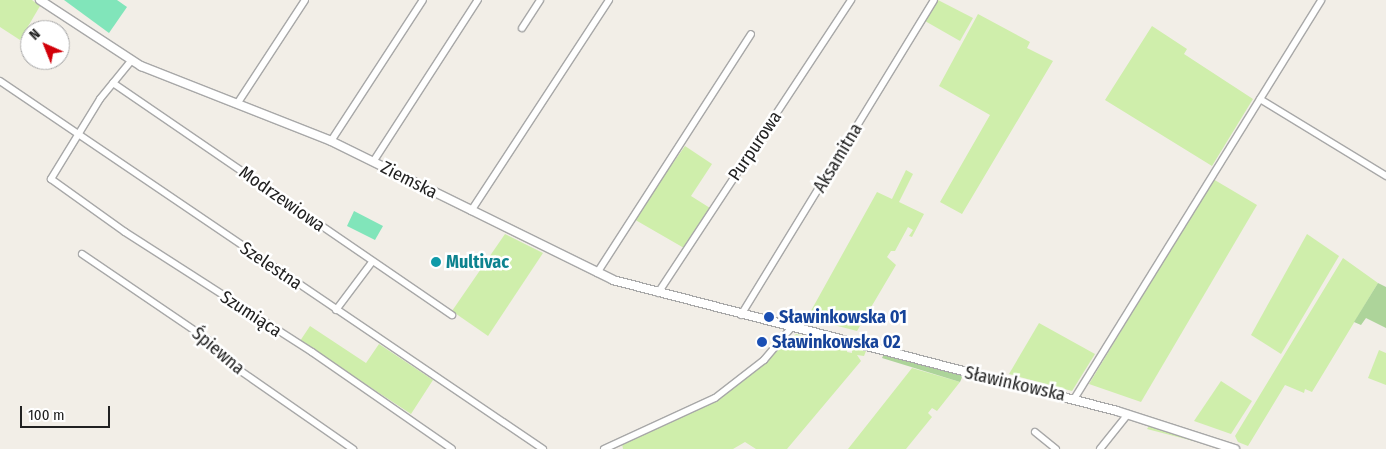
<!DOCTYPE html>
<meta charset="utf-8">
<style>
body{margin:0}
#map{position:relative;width:1386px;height:449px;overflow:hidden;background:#f2eee7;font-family:"Fira Sans Condensed",sans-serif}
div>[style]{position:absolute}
.grass>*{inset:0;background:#cfeeab}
.forest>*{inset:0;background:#add49a}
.pitch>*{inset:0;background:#81e5ba}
.roads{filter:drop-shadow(1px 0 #a8a8a8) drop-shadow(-1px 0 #a8a8a8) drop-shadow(0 1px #a8a8a8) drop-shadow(0 -1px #a8a8a8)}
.minor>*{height:6px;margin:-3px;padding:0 3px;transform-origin:3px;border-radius:3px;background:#fff}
.tertiary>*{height:8px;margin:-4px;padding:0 4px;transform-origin:4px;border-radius:4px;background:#fff}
.dots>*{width:14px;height:14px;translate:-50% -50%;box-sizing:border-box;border:2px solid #fff;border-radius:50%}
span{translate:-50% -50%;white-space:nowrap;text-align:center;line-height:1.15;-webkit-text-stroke:5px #fff;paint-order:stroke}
.street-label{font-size:18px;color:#212121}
.culture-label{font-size:18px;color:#0d838f;font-weight:700}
.left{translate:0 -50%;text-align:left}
.transit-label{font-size:18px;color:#164399;font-weight:700}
.north{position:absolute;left:20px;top:20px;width:50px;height:50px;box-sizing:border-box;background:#fff;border:1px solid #a6a6a6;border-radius:50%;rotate:316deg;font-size:14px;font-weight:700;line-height:20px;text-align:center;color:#212121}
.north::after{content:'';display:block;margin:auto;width:18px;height:22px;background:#d20009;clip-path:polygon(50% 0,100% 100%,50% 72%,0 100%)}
.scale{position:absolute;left:20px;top:406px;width:90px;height:22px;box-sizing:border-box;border:2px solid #212121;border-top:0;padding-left:6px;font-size:15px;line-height:18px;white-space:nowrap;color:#212121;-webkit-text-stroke:4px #fff;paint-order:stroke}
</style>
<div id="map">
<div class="grass">
<div style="clip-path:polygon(0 0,32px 0,40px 6px,20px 40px,0 27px)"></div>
<div style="clip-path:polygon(938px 0,973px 18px,960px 41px,925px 21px)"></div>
<div style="clip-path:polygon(978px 14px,1030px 42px,1027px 48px,1053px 61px,962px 214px,940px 202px,990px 115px,939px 86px)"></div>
<div style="clip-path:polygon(1152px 26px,1187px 49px,1184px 54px,1253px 99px,1212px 166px,1105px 100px)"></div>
<div style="clip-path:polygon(685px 146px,712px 164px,691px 196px,710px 208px,684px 248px,632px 218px,670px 162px,673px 163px)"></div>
<div style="clip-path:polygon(906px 170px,913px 174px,899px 202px,924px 214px,912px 237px,909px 236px,913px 230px,908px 227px,895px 251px,891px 251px,887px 257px,896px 265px,857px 331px,807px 318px,877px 192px,892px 199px)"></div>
<div style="clip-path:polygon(1213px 179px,1257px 205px,1141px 402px,1089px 384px)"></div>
<div style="clip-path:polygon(505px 234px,543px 253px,488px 336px,452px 311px)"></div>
<div style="clip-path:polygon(1307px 234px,1339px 256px,1281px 354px,1251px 335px)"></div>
<div style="clip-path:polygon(1343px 258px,1378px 283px,1312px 392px,1305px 389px,1304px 393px,1285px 385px,1248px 446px,1238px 442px,1235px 436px)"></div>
<div style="clip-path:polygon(1039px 323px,1095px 354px,1072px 391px,1009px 374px)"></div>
<div style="clip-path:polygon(310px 326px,366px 363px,379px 344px,433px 380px,411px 414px,300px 341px)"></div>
<div style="clip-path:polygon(796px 334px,848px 347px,847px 352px,852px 353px,852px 348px,866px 351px,864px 356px,857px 355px,861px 361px,787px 449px,756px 449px,745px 442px,733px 449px,623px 449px,622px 444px,642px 433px,718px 400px)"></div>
<div style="clip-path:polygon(1379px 350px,1386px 353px,1386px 385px,1368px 378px)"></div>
<div style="clip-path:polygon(912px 368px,960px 382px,937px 411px,932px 408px,928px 413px,932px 417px,906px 449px,848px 449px)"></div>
<div style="clip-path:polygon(1221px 381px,1252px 401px,1231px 434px,1194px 421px)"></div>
<div style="clip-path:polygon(1150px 425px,1224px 449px,1147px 429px)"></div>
</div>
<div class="forest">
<div style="clip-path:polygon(1378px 283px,1386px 287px,1386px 328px,1366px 318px,1361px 325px,1354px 322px)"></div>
<div style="clip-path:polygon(884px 354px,963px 375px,960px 382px,882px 358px)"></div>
</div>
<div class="pitch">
<div style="clip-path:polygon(64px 0,117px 0,127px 7px,109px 33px)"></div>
<div style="clip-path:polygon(354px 211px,383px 226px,375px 240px,347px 226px)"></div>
</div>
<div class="roads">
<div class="minor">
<div style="left:522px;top:28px;width:33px;rotate:-57deg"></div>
<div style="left:131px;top:61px;width:49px;rotate:129.2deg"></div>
<div style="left:100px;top:99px;width:94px;rotate:121.5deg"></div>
<div style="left:51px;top:179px;width:91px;rotate:35.6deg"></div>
<div style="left:125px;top:232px;width:222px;rotate:32.7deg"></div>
<div style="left:312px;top:352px;width:170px;rotate:34.7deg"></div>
<div style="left:0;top:81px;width:656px;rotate:34.13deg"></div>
<div style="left:113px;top:83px;width:411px;rotate:34.4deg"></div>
<div style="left:1260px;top:99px;width:148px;rotate:31.4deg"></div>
<div style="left:237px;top:104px;width:124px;rotate:-56.8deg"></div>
<div style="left:331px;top:141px;width:168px;rotate:-56.9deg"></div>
<div style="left:373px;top:162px;width:193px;rotate:-57.1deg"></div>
<div style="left:471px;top:211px;width:252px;rotate:-56.8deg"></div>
<div style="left:82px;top:254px;width:151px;rotate:34.2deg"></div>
<div style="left:207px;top:339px;width:40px;rotate:45deg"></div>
<div style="left:235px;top:367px;width:144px;rotate:34.8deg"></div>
<div style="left:597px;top:273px;width:284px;rotate:-57.2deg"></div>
<div style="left:658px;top:293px;width:351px;rotate:-56.6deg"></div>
<div style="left:336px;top:310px;width:60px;rotate:-53.1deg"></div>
<div style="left:741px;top:315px;width:369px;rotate:-58.5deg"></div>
<div style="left:1074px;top:399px;width:469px;rotate:-58.2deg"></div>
<div style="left:1035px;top:432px;width:27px;rotate:39deg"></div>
<div style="left:604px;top:449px;width:122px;rotate:-24.7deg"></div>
<div style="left:715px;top:398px;width:62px;rotate:-37.8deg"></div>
<div style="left:764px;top:360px;width:42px;rotate:-49.8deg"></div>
<div style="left:1100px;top:449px;width:45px;rotate:-51.3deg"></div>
</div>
<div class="tertiary">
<div style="left:40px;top:0;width:121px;rotate:33.2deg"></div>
<div style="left:141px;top:66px;width:204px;rotate:21.5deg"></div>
<div style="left:331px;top:141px;width:314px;rotate:26.2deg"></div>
<div style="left:613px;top:280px;width:521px;rotate:14.57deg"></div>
<div style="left:1117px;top:411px;width:124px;rotate:17.9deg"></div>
</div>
</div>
<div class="dots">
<div style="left:436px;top:262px;background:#0f9aa8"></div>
<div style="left:769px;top:317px;background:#1a4fb4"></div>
<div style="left:762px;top:342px;background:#1a4fb4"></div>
</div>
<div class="street-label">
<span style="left:755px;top:146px;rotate:-56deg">Purpurowa</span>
<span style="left:838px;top:158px;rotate:-59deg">Aksamitna</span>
<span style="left:409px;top:180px;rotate:27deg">Ziemska</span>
<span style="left:282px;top:199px;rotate:35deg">Modrzewiowa</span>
<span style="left:271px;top:266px;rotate:34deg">Szelestna</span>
<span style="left:251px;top:314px;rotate:33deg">Szumiąca</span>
<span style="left:218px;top:351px;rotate:40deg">Śpiewna</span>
<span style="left:1015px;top:384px;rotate:13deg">Sławinkowska</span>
</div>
<div class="culture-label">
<span class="left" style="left:446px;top:262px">Multivac</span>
</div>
<div class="transit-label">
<span class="left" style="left:779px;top:317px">Sławinkowska 01</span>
<span class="left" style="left:772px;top:342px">Sławinkowska 02</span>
</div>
<div class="north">N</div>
<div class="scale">100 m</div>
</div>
